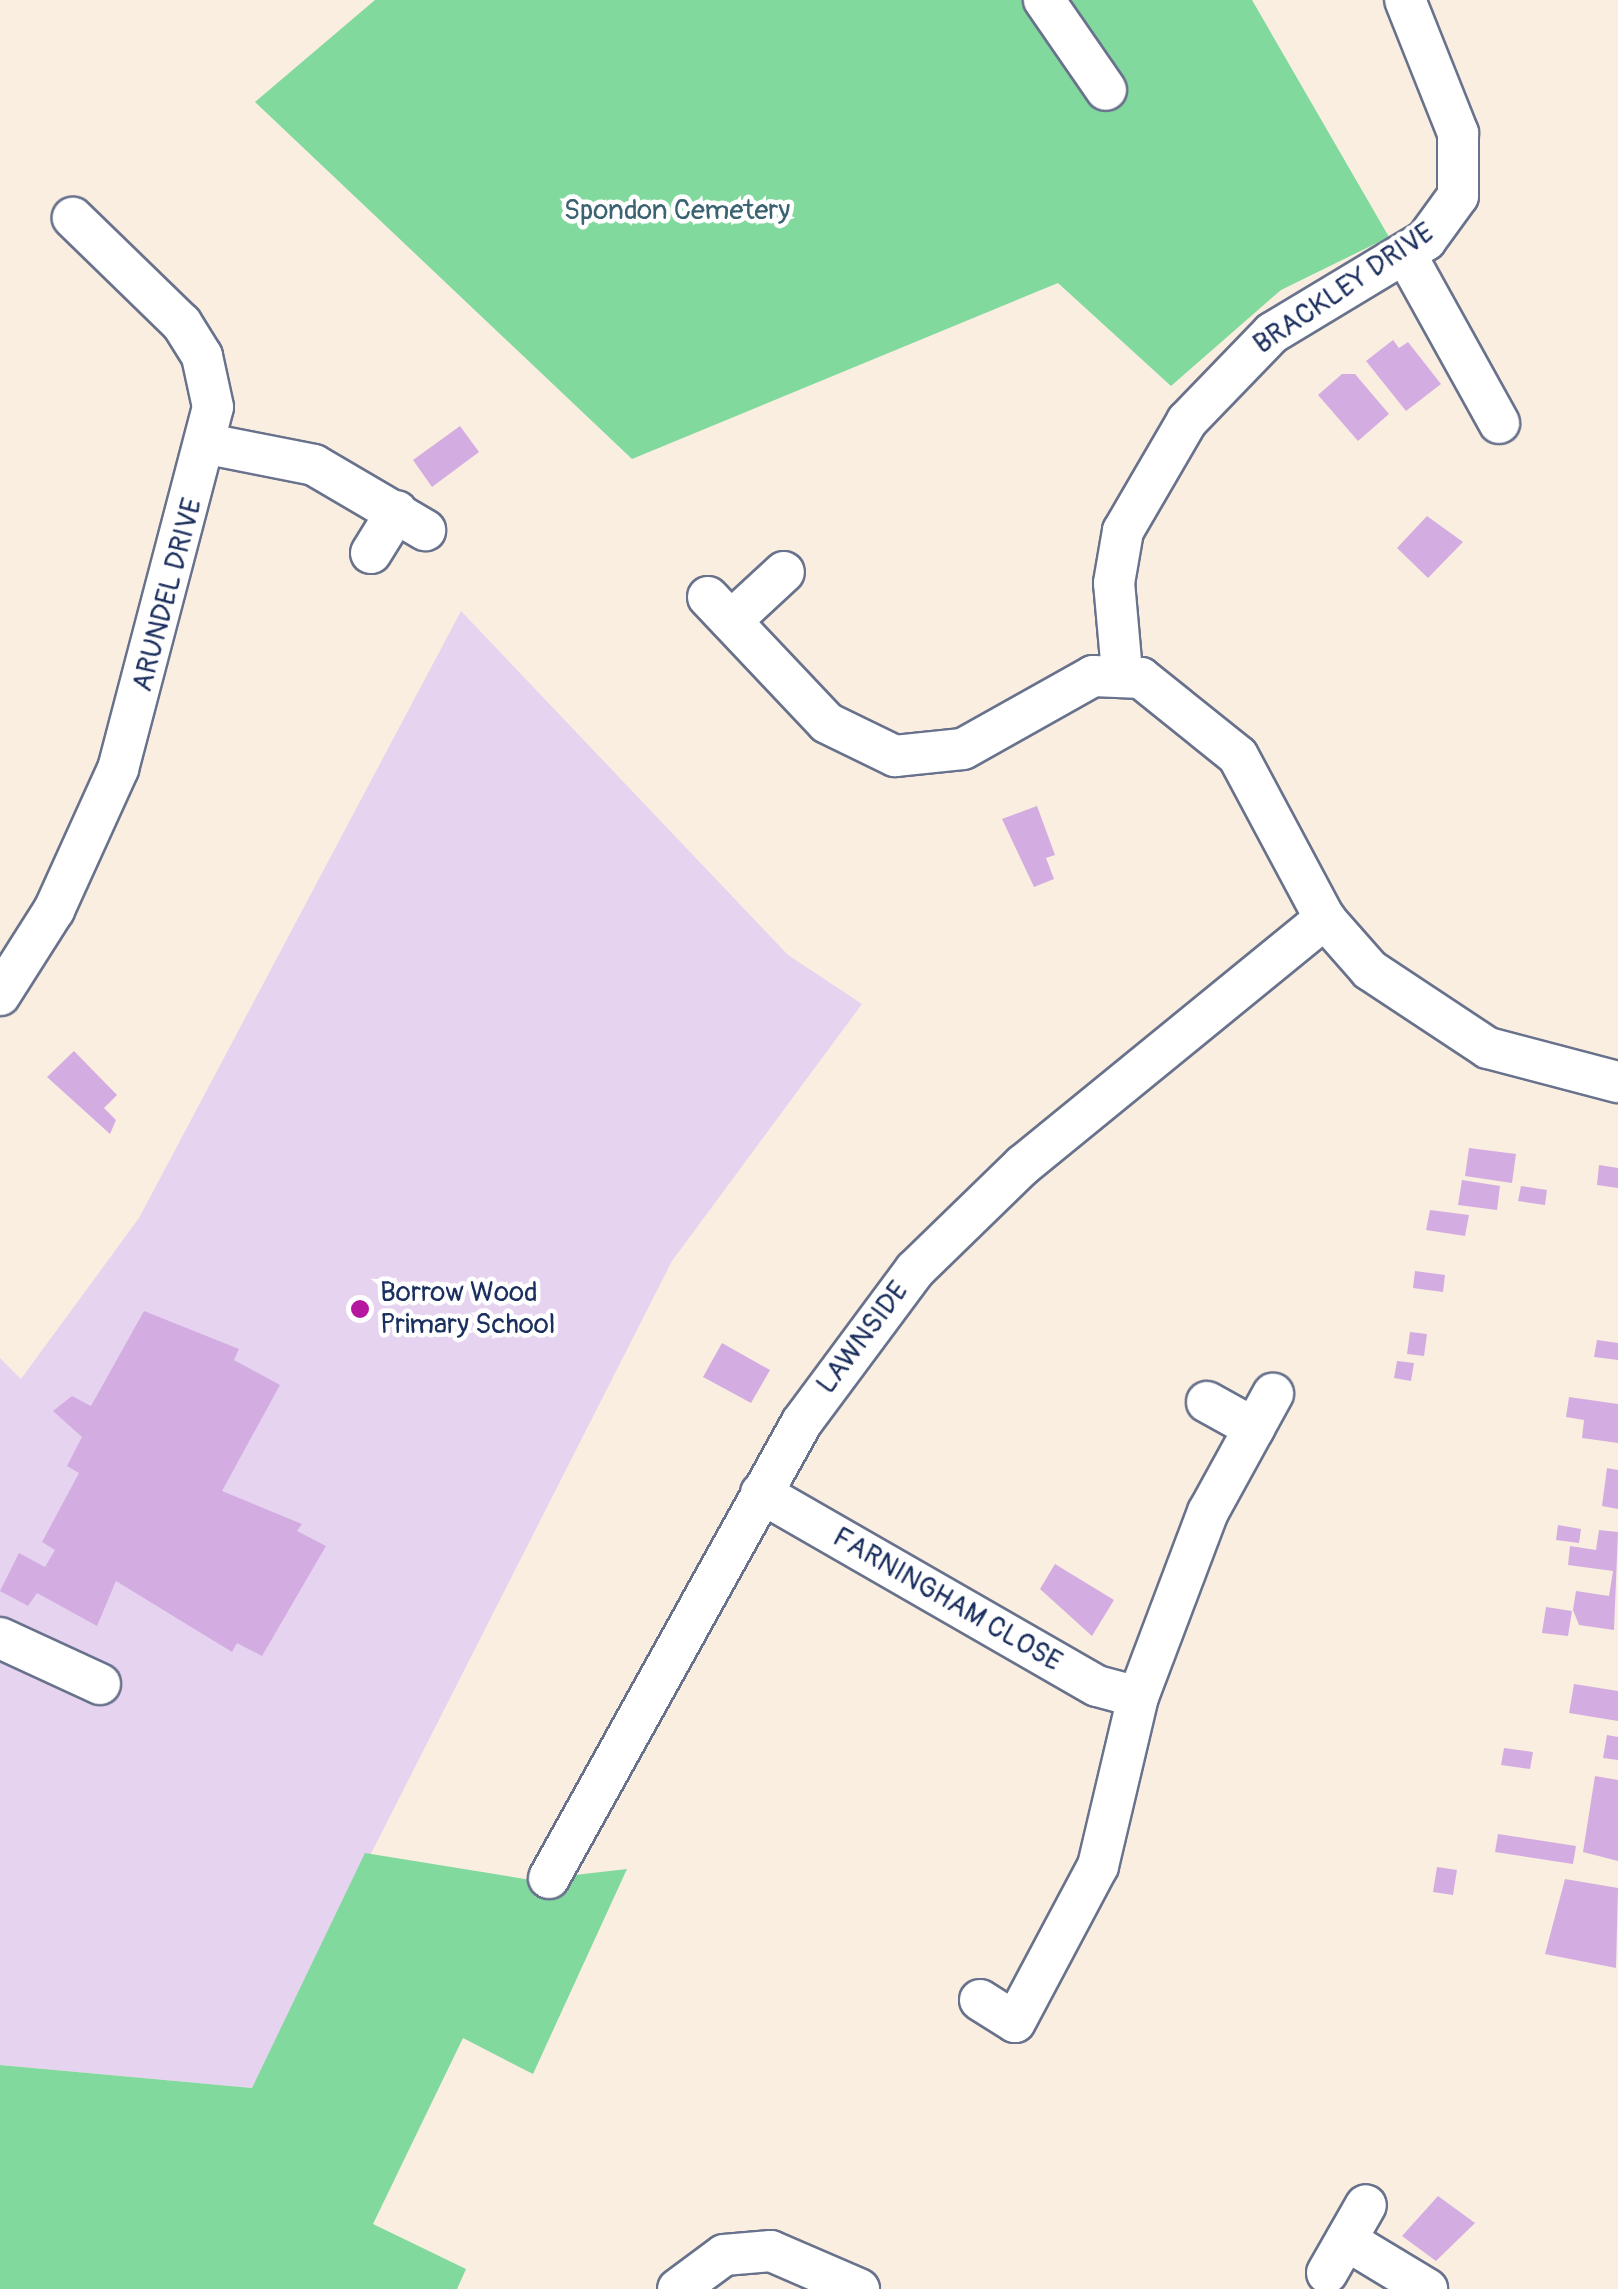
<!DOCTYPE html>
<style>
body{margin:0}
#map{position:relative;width:1618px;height:2289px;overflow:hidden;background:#faeee0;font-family:Pangolin,sans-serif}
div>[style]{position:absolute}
.built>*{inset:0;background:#e6d3f0}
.green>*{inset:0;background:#81d99d}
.building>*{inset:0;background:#d3ade1}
.roads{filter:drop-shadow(2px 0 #69728c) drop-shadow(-2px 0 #69728c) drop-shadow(0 2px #69728c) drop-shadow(0 -2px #69728c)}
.minor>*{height:40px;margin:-20px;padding:0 20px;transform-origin:20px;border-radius:20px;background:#fff}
.dots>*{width:28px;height:28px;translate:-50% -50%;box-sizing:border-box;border:5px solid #fff;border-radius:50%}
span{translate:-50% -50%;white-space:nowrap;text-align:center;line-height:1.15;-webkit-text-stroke:9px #fff;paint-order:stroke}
.park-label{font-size:28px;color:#3a6271}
.street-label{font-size:28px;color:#1b2f5e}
.poi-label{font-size:28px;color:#1b2f5e}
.left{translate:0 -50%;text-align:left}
</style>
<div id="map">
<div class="built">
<div style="clip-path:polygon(461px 611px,788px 955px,862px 1004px,672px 1261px,252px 2088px,0 2065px,0 1358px,21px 1379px,139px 1218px)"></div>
</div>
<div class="green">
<div style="clip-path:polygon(375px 0,1252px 0,1389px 237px,1281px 290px,1171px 386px,1058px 283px,632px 459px,255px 102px)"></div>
<div style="clip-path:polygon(365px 1853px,531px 1880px,627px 1869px,533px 2074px,463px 2038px,373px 2224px,466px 2269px,457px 2289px,0 2289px,0 2065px,252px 2088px)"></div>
</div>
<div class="building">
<div style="clip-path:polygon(1393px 340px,1399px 348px,1408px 342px,1441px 384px,1406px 411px,1366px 361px)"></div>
<div style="clip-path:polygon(1342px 374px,1355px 374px,1389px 414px,1358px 441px,1318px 395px)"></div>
<div style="clip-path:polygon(460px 426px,479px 452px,432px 487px,413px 460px)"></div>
<div style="clip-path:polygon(1427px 516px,1463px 542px,1428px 578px,1397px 548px)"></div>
<div style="clip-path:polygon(1037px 806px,1055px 855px,1046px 858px,1054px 879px,1034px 887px,1002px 819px)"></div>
<div style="clip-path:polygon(74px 1051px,117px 1095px,104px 1108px,116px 1120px,110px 1134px,47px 1077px)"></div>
<div style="clip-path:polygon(1469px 1148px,1516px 1154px,1512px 1183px,1465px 1176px)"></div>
<div style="clip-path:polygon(1599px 1165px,1618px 1168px,1618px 1188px,1597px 1185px)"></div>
<div style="clip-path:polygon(1462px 1180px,1500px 1186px,1497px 1210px,1458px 1205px)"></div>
<div style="clip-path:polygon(1521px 1186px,1547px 1190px,1545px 1205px,1518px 1201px)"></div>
<div style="clip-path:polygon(1430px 1210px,1469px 1215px,1465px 1236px,1426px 1230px)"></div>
<div style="clip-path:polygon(1415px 1271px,1445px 1275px,1443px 1292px,1413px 1288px)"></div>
<div style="clip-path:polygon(144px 1311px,239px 1349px,234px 1360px,280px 1385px,222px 1491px,302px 1524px,297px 1531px,326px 1546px,262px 1656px,237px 1643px,232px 1652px,116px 1581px,97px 1626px,37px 1593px,28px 1606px,0 1591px,19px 1553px,45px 1567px,55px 1550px,42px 1542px,79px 1473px,67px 1466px,82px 1437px,53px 1411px,72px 1396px,91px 1406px)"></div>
<div style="clip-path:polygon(1410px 1332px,1427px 1334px,1424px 1356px,1407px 1354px)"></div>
<div style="clip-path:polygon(1597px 1340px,1618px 1343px,1618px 1360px,1594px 1357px)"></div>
<div style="clip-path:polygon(722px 1343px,770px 1370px,751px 1403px,703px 1377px)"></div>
<div style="clip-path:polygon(1397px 1361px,1414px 1363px,1411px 1381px,1394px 1378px)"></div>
<div style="clip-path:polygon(1569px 1397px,1618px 1404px,1618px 1443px,1582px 1438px,1584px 1420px,1566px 1417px)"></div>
<div style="clip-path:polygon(1607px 1468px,1618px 1470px,1618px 1509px,1602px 1506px)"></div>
<div style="clip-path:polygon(1558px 1525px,1581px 1529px,1579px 1543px,1556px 1540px)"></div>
<div style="clip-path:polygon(1599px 1530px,1618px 1532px,1614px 1630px,1579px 1625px,1573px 1610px,1576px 1591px,1609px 1596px,1613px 1571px,1568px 1565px,1570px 1546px,1596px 1550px)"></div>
<div style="clip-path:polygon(1055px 1564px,1114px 1600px,1092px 1636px,1040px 1589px)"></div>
<div style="clip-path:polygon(1546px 1607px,1572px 1611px,1568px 1636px,1542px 1633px)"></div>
<div style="clip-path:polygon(1574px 1684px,1618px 1691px,1618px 1721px,1569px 1713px)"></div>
<div style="clip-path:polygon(1607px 1735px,1618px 1737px,1618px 1760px,1603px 1758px)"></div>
<div style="clip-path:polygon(1504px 1748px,1533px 1752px,1530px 1769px,1501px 1765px)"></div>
<div style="clip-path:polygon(1595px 1776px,1618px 1780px,1618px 1861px,1583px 1852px)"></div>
<div style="clip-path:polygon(1498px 1834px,1576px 1846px,1573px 1864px,1495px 1852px)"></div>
<div style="clip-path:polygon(1437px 1867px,1457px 1870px,1453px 1895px,1433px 1892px)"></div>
<div style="clip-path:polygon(1565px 1879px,1618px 1888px,1616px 1968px,1545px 1954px)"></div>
<div style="clip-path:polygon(1438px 2196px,1475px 2223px,1436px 2261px,1402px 2236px)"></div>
</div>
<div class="roads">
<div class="minor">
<div style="left:1044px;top:0;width:109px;rotate:55.4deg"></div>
<div style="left:1406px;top:255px;width:192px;rotate:61deg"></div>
<div style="left:208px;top:444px;width:108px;rotate:11.2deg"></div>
<div style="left:314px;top:465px;width:129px;rotate:30.4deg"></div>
<div style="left:371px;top:553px;width:49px;rotate:-58.2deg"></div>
<div style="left:708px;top:597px;width:173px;rotate:46.6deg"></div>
<div style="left:827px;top:723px;width:76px;rotate:25.9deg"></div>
<div style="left:895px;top:756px;width:68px;rotate:-5.9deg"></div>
<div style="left:963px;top:749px;width:149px;rotate:-29.3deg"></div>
<div style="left:1093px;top:676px;width:48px;rotate:2.4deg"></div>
<div style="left:1141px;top:678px;width:124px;rotate:38.8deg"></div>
<div style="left:1238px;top:756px;width:185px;rotate:61.9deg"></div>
<div style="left:1325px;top:919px;width:68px;rotate:48.6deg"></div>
<div style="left:1370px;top:970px;width:141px;rotate:33.5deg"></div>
<div style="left:1488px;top:1048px;width:134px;rotate:14.7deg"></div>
<div style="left:731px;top:621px;width:72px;rotate:-42.8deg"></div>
<div style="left:1122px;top:672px;width:89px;rotate:-95.1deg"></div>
<div style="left:1114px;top:583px;width:53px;rotate:-80.2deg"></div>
<div style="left:1123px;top:531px;width:127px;rotate:-59.8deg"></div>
<div style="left:1187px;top:421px;width:122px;rotate:-46deg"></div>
<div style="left:1272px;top:333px;width:180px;rotate:-31.1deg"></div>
<div style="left:1426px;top:240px;width:54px;rotate:-54deg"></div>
<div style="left:1458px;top:196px;width:63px;rotate:-90deg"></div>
<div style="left:1458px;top:133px;width:143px;rotate:-111.7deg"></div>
<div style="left:0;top:995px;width:101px;rotate:-57.6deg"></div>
<div style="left:54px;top:910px;width:155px;rotate:-65.6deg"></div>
<div style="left:118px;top:769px;width:374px;rotate:-75.3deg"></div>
<div style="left:213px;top:407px;width:52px;rotate:-102.2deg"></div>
<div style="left:202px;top:356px;width:39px;rotate:-122deg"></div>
<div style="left:181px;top:323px;width:151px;rotate:-135.8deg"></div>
<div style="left:1207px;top:1402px;width:54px;rotate:29deg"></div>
<div style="left:761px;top:1493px;width:387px;rotate:29.9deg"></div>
<div style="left:1097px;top:1686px;width:42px;rotate:15deg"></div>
<div style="left:0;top:1638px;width:110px;rotate:24.7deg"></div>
<div style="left:549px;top:1878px;width:521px;rotate:-60.98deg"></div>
<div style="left:802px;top:1422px;width:189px;rotate:-53.4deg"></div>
<div style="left:915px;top:1270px;width:151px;rotate:-44.2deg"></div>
<div style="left:1023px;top:1165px;width:390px;rotate:-39.2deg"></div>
<div style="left:980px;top:2000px;width:41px;rotate:32.2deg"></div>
<div style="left:1015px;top:2022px;width:177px;rotate:-62deg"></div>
<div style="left:1098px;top:1866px;width:174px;rotate:-76.7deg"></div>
<div style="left:1138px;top:1697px;width:198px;rotate:-69.3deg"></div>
<div style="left:1208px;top:1512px;width:135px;rotate:-61.2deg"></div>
<div style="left:1346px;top:2240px;width:95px;rotate:31.2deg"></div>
<div style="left:1327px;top:2273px;width:78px;rotate:-60.2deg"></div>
<div style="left:678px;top:2289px;width:57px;rotate:-36.5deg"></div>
<div style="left:724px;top:2255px;width:47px;rotate:-4.9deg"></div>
<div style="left:771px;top:2251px;width:96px;rotate:23.4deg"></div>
</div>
</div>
<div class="dots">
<div style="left:360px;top:1309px;background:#b5179e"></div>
</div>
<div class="park-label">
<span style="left:677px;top:211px">Spondon Cemetery</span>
</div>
<div class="street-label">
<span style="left:1344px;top:289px;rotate:-34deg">BRACKLEY DRIVE</span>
<span style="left:168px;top:595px;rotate:-75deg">ARUNDEL DRIVE</span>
<span style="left:863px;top:1338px;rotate:-53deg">LAWNSIDE</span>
<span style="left:947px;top:1600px;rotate:30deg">FARNINGHAM CLOSE</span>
</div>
<div class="poi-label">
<span class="left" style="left:380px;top:1309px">Borrow Wood<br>Primary School</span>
</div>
</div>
